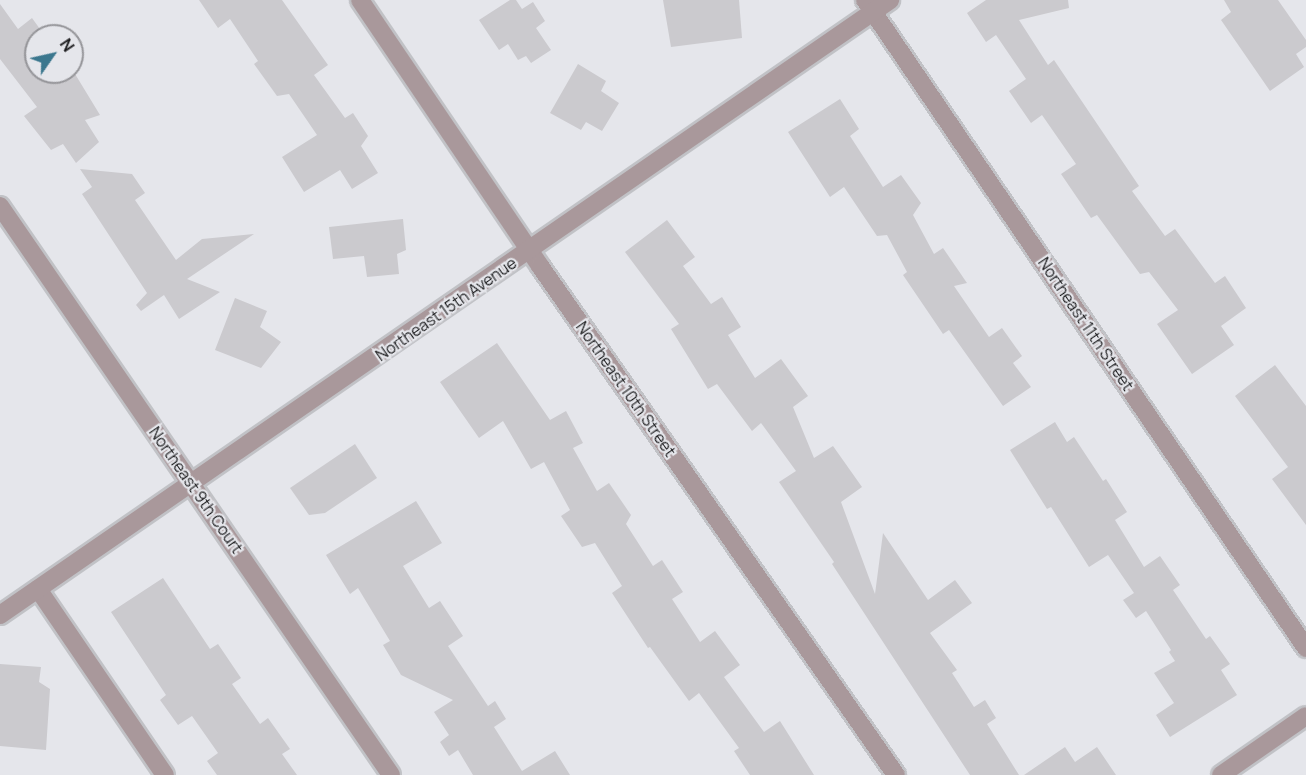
<!DOCTYPE html>
<style>
body{margin:0}
#map{position:relative;width:1306px;height:775px;overflow:hidden;background:#e5e6eb;font-family:Manrope,sans-serif}
div>[style]{position:absolute}
.building>*{inset:0;background:#cbcace}
.roads{filter:drop-shadow(2px 0 #c1c2c6) drop-shadow(-2px 0 #c1c2c6) drop-shadow(0 2px #c1c2c6) drop-shadow(0 -2px #c1c2c6)}
.minor>*{height:18px;margin:-9px;padding:0 9px;transform-origin:9px;border-radius:9px;background:#a9989b}
span{translate:-50% -50%;white-space:nowrap;text-align:center;line-height:1.15;-webkit-text-stroke:4.5px #e5e6eb;paint-order:stroke}
.street-label{font-size:16px;color:#1c1c1e}
.north{position:absolute;left:24px;top:24px;width:60px;height:60px;box-sizing:border-box;background:#e5e6eb;border:2px solid #959599;border-radius:50%;rotate:56deg;font-size:16px;font-weight:700;line-height:24px;text-align:center;color:#1c1c1e}
.north::after{content:'';display:block;margin:auto;width:21px;height:27px;background:#3b778e;clip-path:polygon(50% 0,100% 100%,50% 72%,0 100%)}
</style>
<div id="map">
<div class="building">
<div style="clip-path:polygon(199px 0,282px 0,328px 65px,314px 75px,345px 118px,353px 113px,368px 136px,361px 146px,378px 173px,352px 189px,340px 170px,304px 192px,282px 157px,317px 135px,289px 94px,277px 96px,254px 64px,258px 61px,230px 19px,218px 28px)"></div>
<div style="clip-path:polygon(510px 0,516px 0,522px 9px,533px 2px,545px 21px,536px 28px,551px 50px,531px 63px,526px 56px,518px 60px,508px 44px,499px 50px,479px 20px)"></div>
<div style="clip-path:polygon(663px 0,739px 0,742px 38px,671px 47px)"></div>
<div style="clip-path:polygon(986px 0,1068px 0,1069px 8px,1019px 20px,1048px 65px,1054px 60px,1139px 186px,1132px 191px,1165px 236px,1175px 229px,1215px 283px,1225px 276px,1246px 308px,1221px 326px,1234px 345px,1192px 374px,1157px 324px,1178px 310px,1149px 272px,1140px 274px,1097px 215px,1091px 218px,1061px 174px,1076px 164px,1042px 115px,1031px 123px,1009px 91px,1026px 79px,996px 35px,986px 42px,967px 13px)"></div>
<div style="clip-path:polygon(1224px 0,1278px 0,1306px 40px,1306px 47px,1296px 54px,1304px 67px,1270px 91px,1221px 20px,1231px 12px)"></div>
<div style="clip-path:polygon(0 4px,18px 29px,32px 18px,45px 36px,36px 36px,36px 72px,72px 72px,72px 69px,100px 115px,85px 120px,99px 142px,76px 163px,63px 144px,51px 150px,24px 116px,37px 107px,0 59px)"></div>
<div style="clip-path:polygon(578px 64px,606px 81px,601px 91px,619px 103px,602px 131px,586px 122px,581px 130px,550px 113px)"></div>
<div style="clip-path:polygon(840px 99px,859px 129px,850px 136px,883px 187px,901px 175px,921px 203px,913px 215px,934px 254px,943px 248px,967px 283px,954px 286px,989px 337px,1002px 328px,1022px 356px,1013px 363px,1031px 387px,1003px 406px,949px 330px,943px 334px,903px 275px,907px 272px,887px 235px,877px 236px,844px 187px,830px 197px,788px 132px)"></div>
<div style="clip-path:polygon(80px 169px,132px 174px,145px 193px,135px 200px,176px 260px,202px 239px,254px 234px,187px 279px,220px 292px,179px 319px,164px 295px,141px 311px,136px 305px,147px 293px,82px 194px,92px 187px)"></div>
<div style="clip-path:polygon(403px 219px,406px 250px,397px 254px,399px 274px,367px 277px,364px 256px,333px 259px,329px 227px)"></div>
<div style="clip-path:polygon(667px 220px,695px 257px,683px 266px,711px 304px,722px 297px,741px 327px,728px 335px,755px 378px,781px 359px,808px 396px,793px 407px,814px 458px,833px 446px,862px 487px,841px 502px,875px 594px,883px 533px,928px 600px,955px 580px,972px 603px,930px 633px,957px 670px,952px 673px,974px 707px,985px 700px,996px 718px,987px 724px,1019px 775px,970px 775px,832px 564px,834px 562px,779px 482px,796px 471px,761px 423px,752px 431px,717px 384px,708px 389px,671px 329px,679px 324px,625px 252px)"></div>
<div style="clip-path:polygon(235px 298px,267px 311px,260px 327px,281px 342px,261px 368px,215px 350px)"></div>
<div style="clip-path:polygon(497px 343px,550px 420px,566px 411px,583px 443px,573px 448px,597px 491px,609px 483px,631px 515px,626px 524px,653px 566px,662px 560px,683px 592px,672px 599px,700px 642px,715px 631px,740px 665px,724px 677px,764px 732px,780px 721px,814px 775px,750px 775px,734px 751px,739px 748px,699px 693px,689px 701px,650px 647px,648px 648px,612px 593px,622px 586px,595px 543px,582px 547px,561px 516px,570px 510px,544px 462px,531px 469px,503px 421px,479px 438px,440px 382px)"></div>
<div style="clip-path:polygon(1275px 365px,1306px 406px,1306px 525px,1272px 479px,1288px 467px,1235px 396px)"></div>
<div style="clip-path:polygon(1055px 422px,1067px 442px,1074px 437px,1103px 481px,1106px 479px,1127px 512px,1115px 520px,1144px 567px,1160px 556px,1180px 585px,1173px 590px,1206px 639px,1210px 636px,1230px 664px,1221px 670px,1237px 695px,1170px 737px,1156px 715px,1174px 703px,1154px 673px,1175px 661px,1169px 652px,1171px 650px,1146px 611px,1136px 618px,1123px 600px,1134px 593px,1108px 555px,1089px 567px,1051px 507px,1047px 509px,1010px 450px)"></div>
<div style="clip-path:polygon(355px 444px,377px 478px,325px 513px,309px 515px,290px 488px)"></div>
<div style="clip-path:polygon(416px 501px,442px 543px,403px 566px,429px 608px,440px 601px,463px 636px,448px 646px,488px 706px,495px 701px,506px 719px,494px 727px,522px 771px,555px 751px,570px 775px,473px 775px,458px 750px,449px 756px,440px 742px,449px 735px,434px 712px,453px 700px,401px 675px,383px 645px,390px 641px,358px 588px,350px 594px,326px 555px)"></div>
<div style="clip-path:polygon(163px 578px,210px 649px,218px 644px,241px 678px,232px 684px,260px 724px,268px 718px,290px 749px,282px 754px,297px 775px,217px 775px,207px 761px,218px 753px,192px 716px,178px 725px,160px 700px,166px 695px,111px 612px)"></div>
<div style="clip-path:polygon(0 664px,41px 667px,39px 682px,50px 689px,46px 750px,0 746px)"></div>
<div style="clip-path:polygon(1065px 747px,1075px 762px,1097px 747px,1116px 775px,1024px 775px)"></div>
</div>
<div class="roads">
<div class="minor">
<div style="left:360px;top:0;width:321px;rotate:55.9deg"></div>
<div style="left:540px;top:266px;width:621px;rotate:55.03deg"></div>
<div style="left:865px;top:0;width:784px;rotate:55.76deg"></div>
<div style="left:0;top:206px;width:690px;rotate:55.5deg"></div>
<div style="left:38px;top:589px;width:225px;rotate:55.7deg"></div>
<div style="left:0;top:615px;width:1082px;rotate:-34.64deg"></div>
<div style="left:1221px;top:775px;width:103px;rotate:-34.8deg"></div>
</div>
</div>
<div class="street-label">
<span style="left:446px;top:309px;rotate:-35deg">Northeast 15th Avenue</span>
<span style="left:1086px;top:324px;rotate:56deg">Northeast 11th Street</span>
<span style="left:626px;top:389px;rotate:55deg">Northeast 10th Street</span>
<span style="left:196px;top:490px;rotate:55deg">Northeast 9th Court</span>
</div>
<div class="north">N</div>
</div>
